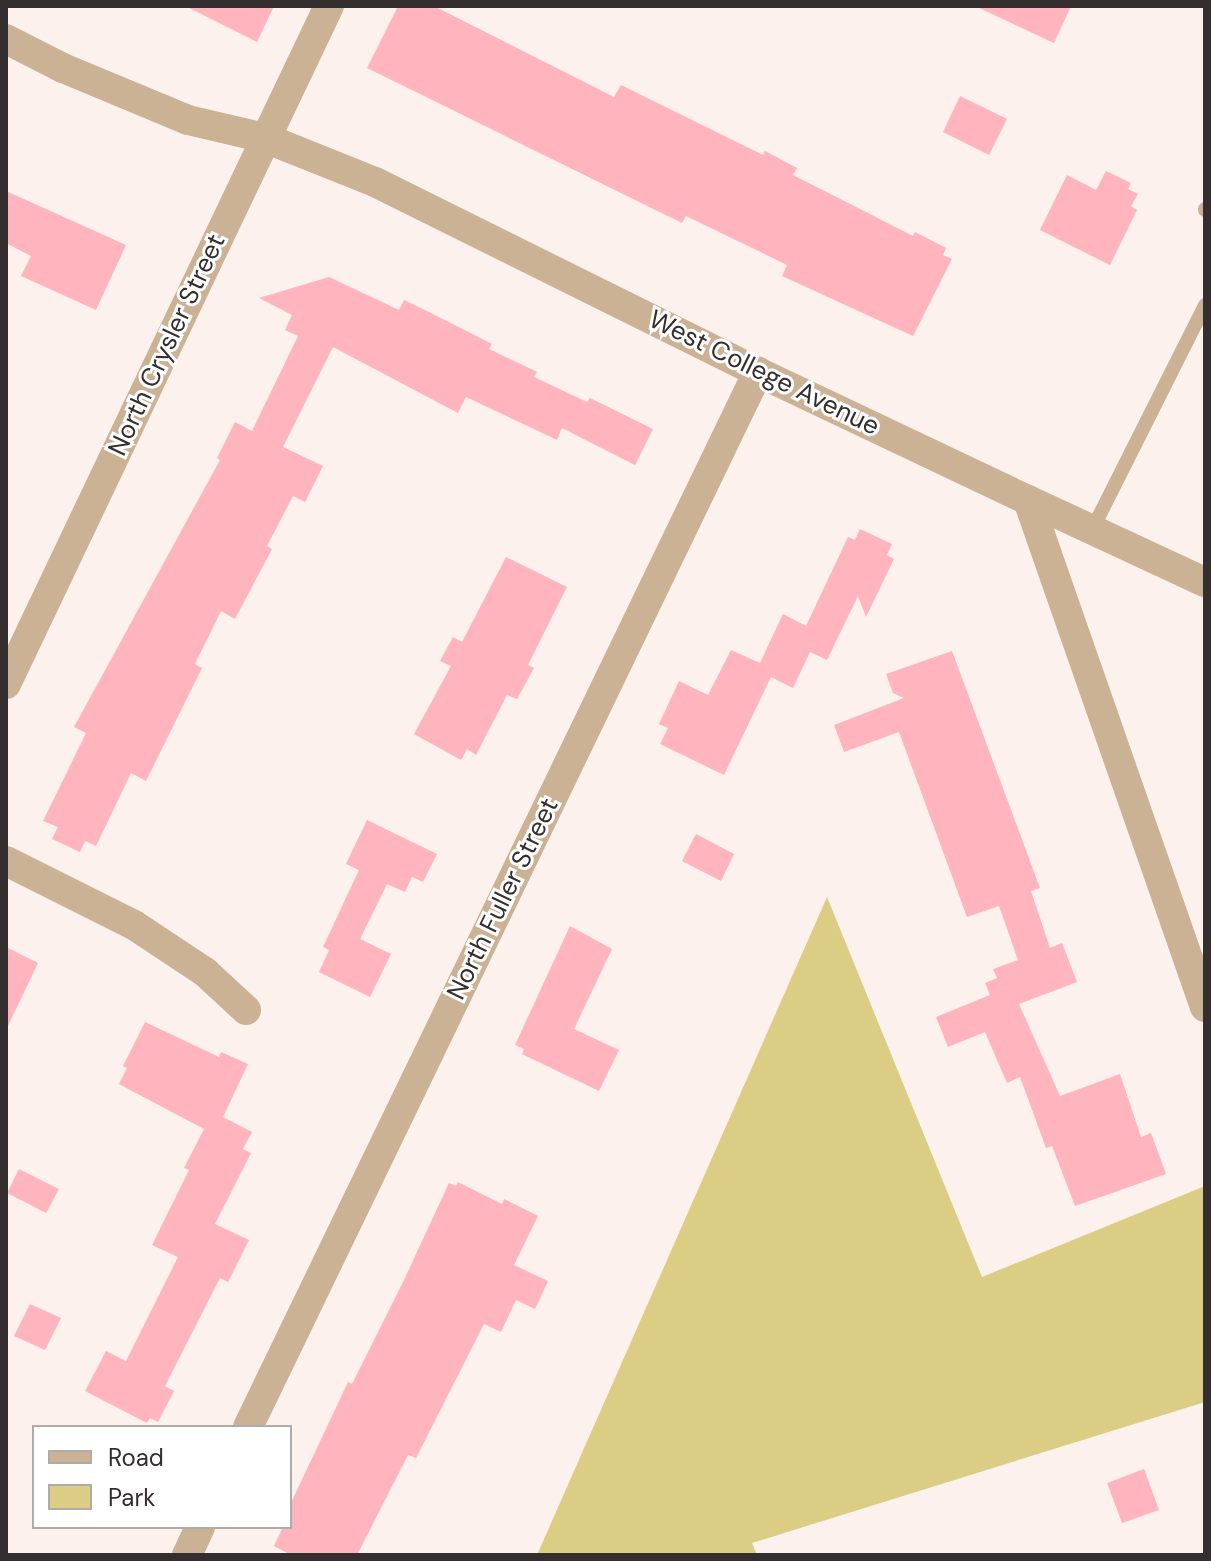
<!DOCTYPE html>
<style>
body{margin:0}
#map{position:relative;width:1211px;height:1561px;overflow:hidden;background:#fcf1ed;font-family:"DM Sans",sans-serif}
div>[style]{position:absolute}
.green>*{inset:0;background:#dccd84}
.building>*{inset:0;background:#ffb4be}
.service>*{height:14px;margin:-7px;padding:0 7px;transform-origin:7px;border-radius:7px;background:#ccb295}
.minor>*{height:30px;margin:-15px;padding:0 15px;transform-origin:15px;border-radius:15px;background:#ccb295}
span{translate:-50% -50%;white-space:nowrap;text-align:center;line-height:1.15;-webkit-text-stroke:6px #fff;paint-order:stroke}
.street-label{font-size:26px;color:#342f2e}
.frame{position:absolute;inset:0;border:8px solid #342f2e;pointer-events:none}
.legend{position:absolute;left:32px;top:1425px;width:260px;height:104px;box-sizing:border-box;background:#fff;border:2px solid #aeacab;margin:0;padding:10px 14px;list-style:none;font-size:24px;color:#342f2e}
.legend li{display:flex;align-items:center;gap:16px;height:40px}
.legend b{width:40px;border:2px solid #aeacab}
</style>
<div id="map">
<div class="green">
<div style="clip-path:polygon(827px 897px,982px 1277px,1205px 1186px,1205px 1402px,752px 1543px,757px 1555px,537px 1555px)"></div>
</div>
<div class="building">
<div style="clip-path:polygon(185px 6px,274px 6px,257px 42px)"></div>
<div style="clip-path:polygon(398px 6px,434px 6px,614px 97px,621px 85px,763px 155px,765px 151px,797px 168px,793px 175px,913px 236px,915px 232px,946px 248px,943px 255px,952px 259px,913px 336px,782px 276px,787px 265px,686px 216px,682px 223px,367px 68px)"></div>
<div style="clip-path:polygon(975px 6px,1071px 6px,1054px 43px)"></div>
<div style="clip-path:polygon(960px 96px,1007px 119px,989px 155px,943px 132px)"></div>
<div style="clip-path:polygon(1106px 171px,1131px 183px,1128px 189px,1138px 194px,1131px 206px,1137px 210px,1110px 265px,1040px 230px,1067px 175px,1096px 190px)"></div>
<div style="clip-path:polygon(6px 191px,126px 245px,96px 310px,21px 276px,31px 256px,6px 243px)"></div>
<div style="clip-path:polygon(329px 277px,399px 310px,404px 300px,431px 313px,492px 344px,489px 349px,537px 372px,534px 377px,587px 402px,590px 398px,653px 429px,635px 465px,562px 428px,557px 440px,466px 397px,458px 413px,333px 347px,283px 447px,323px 466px,305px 502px,293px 496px,267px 546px,272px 549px,235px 619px,221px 611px,195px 664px,202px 668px,146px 781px,131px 773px,96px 846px,85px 841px,80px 852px,52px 839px,58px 827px,43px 821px,86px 733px,74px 727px,220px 460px,217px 458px,235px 422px,252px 431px,298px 336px,285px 330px,292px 315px,259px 298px)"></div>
<div style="clip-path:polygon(860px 529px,892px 544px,887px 555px,894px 559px,866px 617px,858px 596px,827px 660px,810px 652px,793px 688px,771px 677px,724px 775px,660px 744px,668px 728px,659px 724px,679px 681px,708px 695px,731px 650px,760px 663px,783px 614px,806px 626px,848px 537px,855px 540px)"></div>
<div style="clip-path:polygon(506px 557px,567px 587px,528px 665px,534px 668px,517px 699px,507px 695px,476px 755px,467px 749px,461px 760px,414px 734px,451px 666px,440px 661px,453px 637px,462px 642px)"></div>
<div style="clip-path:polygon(952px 651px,1040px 888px,1031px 891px,1050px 948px,1062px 943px,1077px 982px,1019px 1004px,1060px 1096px,1120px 1074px,1141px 1137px,1151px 1133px,1166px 1174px,1075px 1206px,1052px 1146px,1046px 1148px,1020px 1077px,1007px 1083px,985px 1032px,948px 1047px,936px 1017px,990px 995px,985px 983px,997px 978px,993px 969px,1018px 960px,999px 906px,967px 917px,899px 732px,844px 752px,834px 725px,904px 698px,893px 693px,886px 674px)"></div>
<div style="clip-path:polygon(367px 820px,437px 854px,423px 882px,412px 877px,405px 892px,387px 884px,360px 939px,391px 954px,370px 997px,319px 972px,329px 950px,323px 947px,359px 870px,346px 864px)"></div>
<div style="clip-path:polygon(696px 834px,734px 854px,721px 881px,682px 861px)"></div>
<div style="clip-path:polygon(570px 926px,612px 949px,574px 1029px,619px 1050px,599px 1091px,522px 1054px,524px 1049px,515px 1045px)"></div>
<div style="clip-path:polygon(6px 947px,38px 963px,6px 1030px)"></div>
<div style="clip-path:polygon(145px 1022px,219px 1057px,221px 1052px,248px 1064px,223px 1117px,252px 1132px,243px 1149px,251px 1153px,215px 1224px,249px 1240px,228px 1282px,220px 1278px,165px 1386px,174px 1391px,158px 1422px,150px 1418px,147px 1423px,85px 1391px,106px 1351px,126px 1361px,178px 1257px,152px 1245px,189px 1170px,184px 1168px,204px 1129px,119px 1084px,127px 1068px,123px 1066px)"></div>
<div style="clip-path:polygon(19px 1169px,59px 1189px,46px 1213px,7px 1193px)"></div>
<div style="clip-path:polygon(458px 1182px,502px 1204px,504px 1199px,538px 1216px,514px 1265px,548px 1281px,535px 1309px,516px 1300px,501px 1332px,484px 1324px,416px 1458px,408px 1455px,357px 1555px,291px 1555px,274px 1546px,283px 1527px,290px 1527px,290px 1505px,348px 1382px,352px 1384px,404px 1280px,449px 1183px,456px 1186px)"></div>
<div style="clip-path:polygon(30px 1304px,61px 1318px,45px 1350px,14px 1336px)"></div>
<div style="clip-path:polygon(1144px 1469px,1159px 1510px,1122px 1523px,1107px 1483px)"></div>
</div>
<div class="service">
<div style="left:1205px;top:209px;width:1px;rotate:90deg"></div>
<div style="left:1092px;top:530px;width:252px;rotate:-63.3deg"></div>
</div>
<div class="minor">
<div style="left:6px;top:39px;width:64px;rotate:27deg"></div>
<div style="left:63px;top:68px;width:135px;rotate:22.6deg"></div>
<div style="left:188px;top:120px;width:79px;rotate:13.2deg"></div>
<div style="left:265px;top:138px;width:118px;rotate:21.8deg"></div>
<div style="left:375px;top:182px;width:428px;rotate:26.4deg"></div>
<div style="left:758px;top:372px;width:299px;rotate:25.4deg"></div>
<div style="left:1028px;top:500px;width:537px;rotate:70.76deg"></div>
<div style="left:1028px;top:500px;width:195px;rotate:24.9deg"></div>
<div style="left:6px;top:684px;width:751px;rotate:-64.53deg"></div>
<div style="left:6px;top:861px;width:143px;rotate:26.6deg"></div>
<div style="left:134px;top:925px;width:85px;rotate:33.5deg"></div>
<div style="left:205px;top:972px;width:56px;rotate:42.8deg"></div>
<div style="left:248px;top:1427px;width:1172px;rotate:-64.2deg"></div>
<div style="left:187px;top:1555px;width:31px;rotate:-65deg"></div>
</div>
<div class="street-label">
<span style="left:167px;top:345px;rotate:-65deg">North Crysler Street</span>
<span style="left:764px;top:373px;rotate:26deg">West College Avenue</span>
<span style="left:503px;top:899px;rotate:-64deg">North Fuller Street</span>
</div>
<div class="frame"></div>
<ul class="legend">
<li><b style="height:10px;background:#ccb295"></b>Road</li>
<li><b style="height:22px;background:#dccd84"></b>Park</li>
</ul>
</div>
